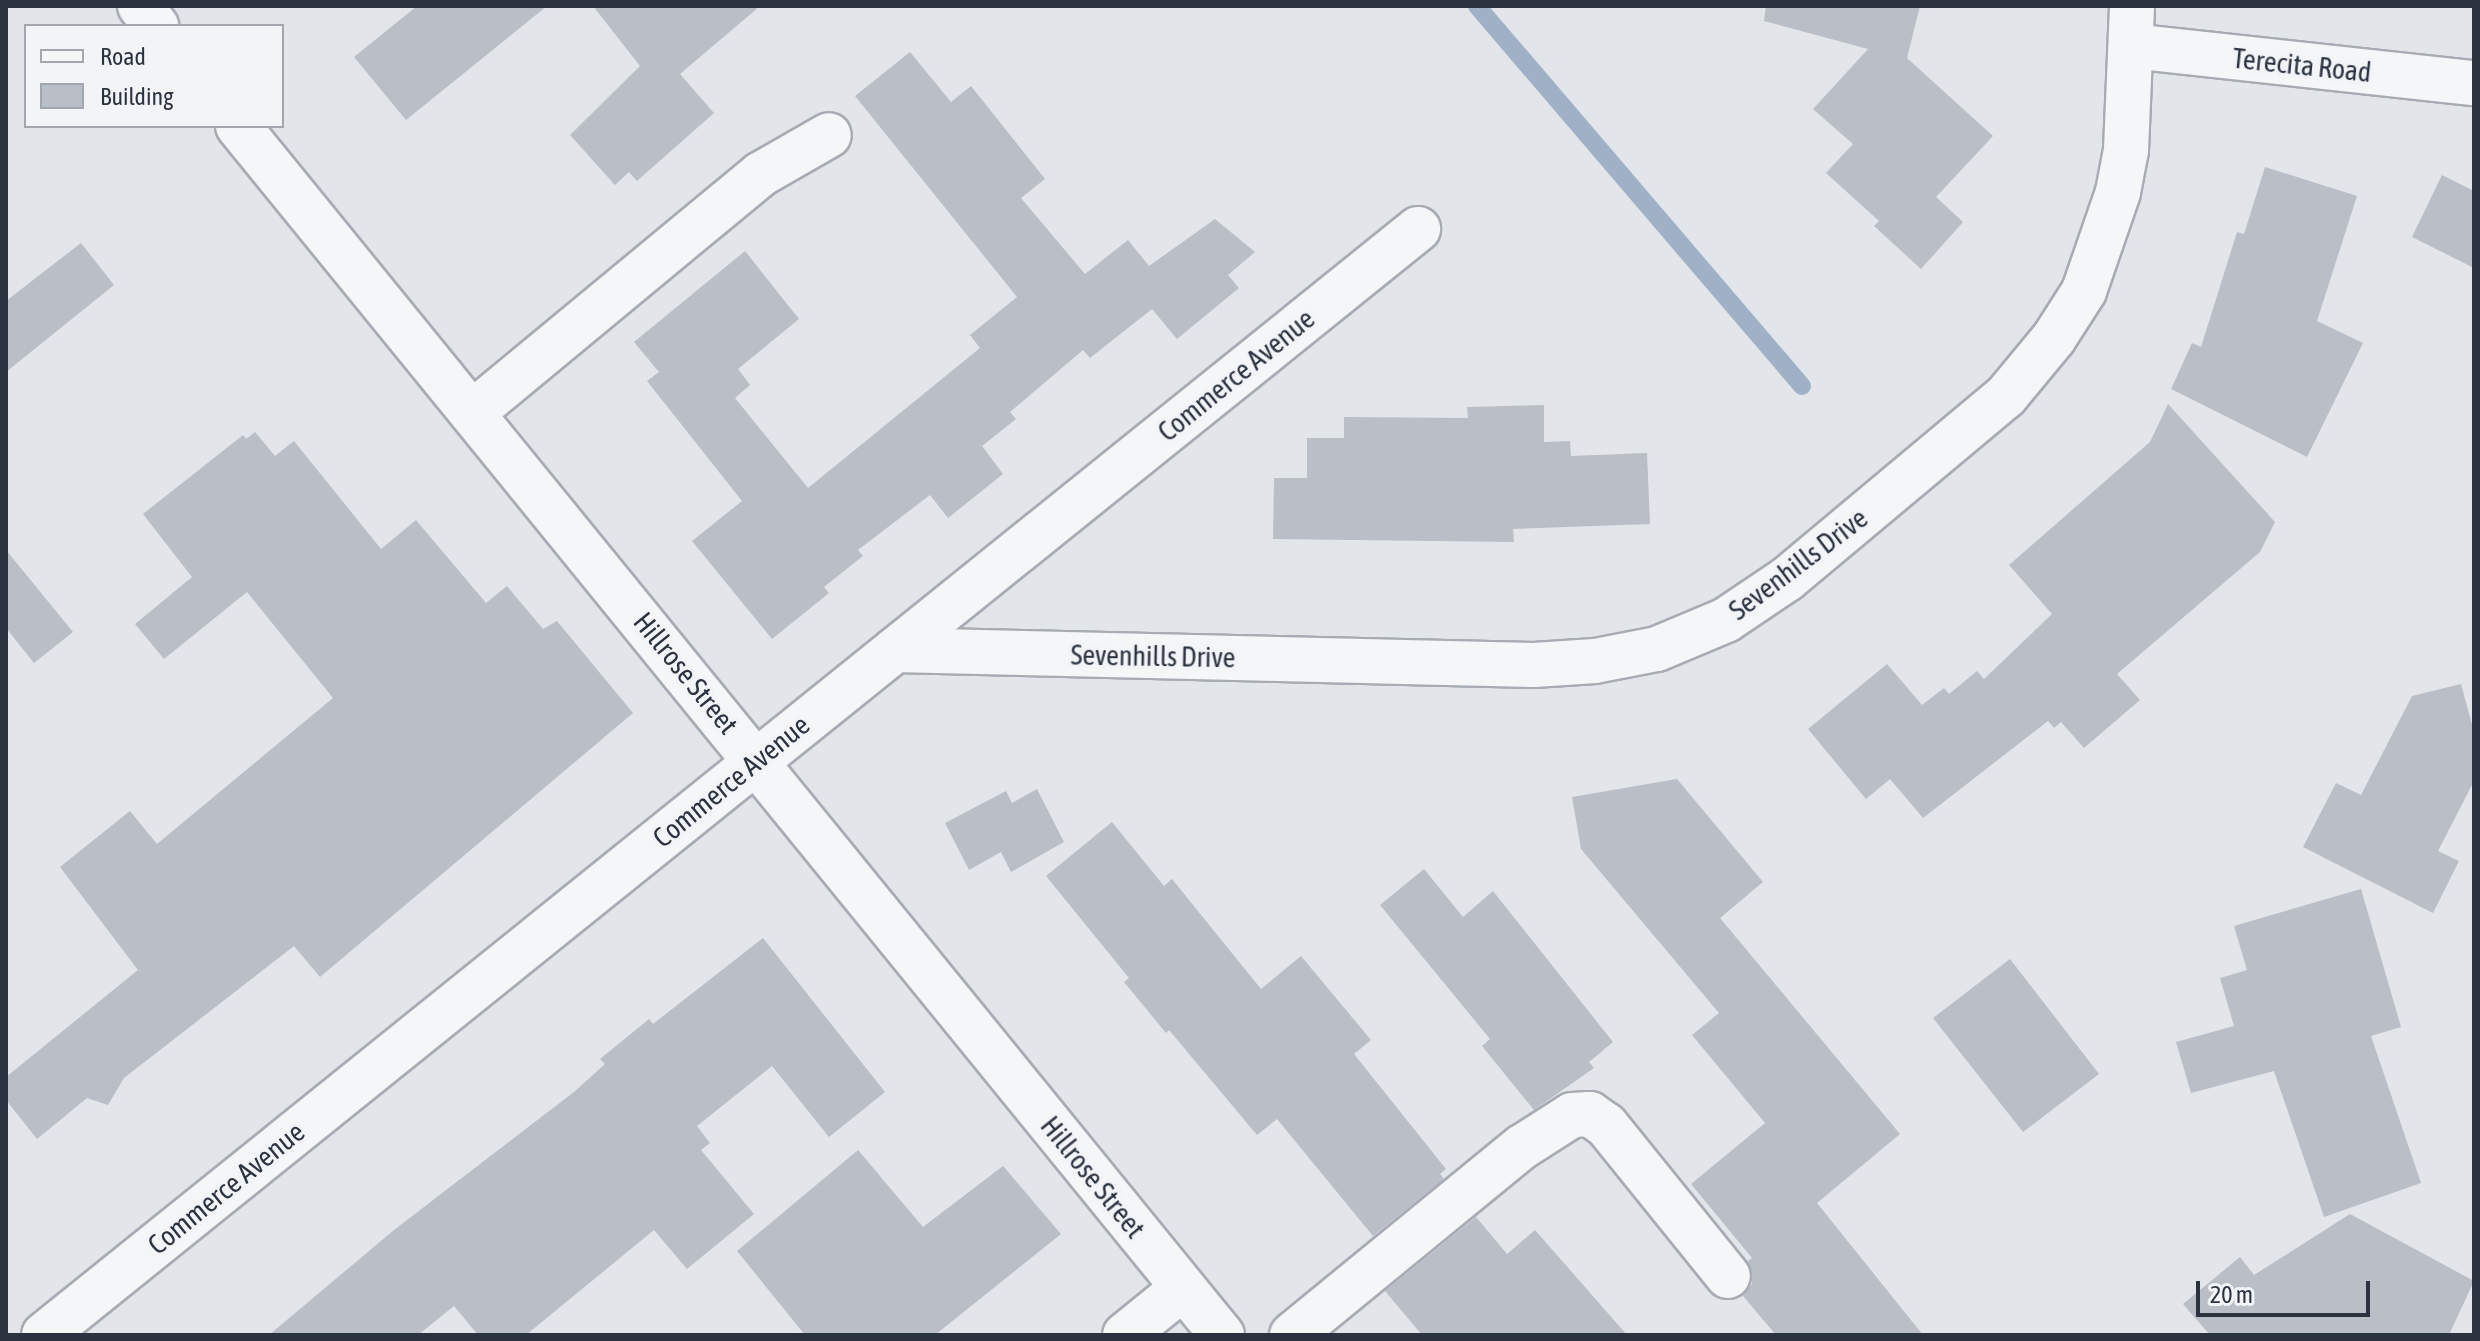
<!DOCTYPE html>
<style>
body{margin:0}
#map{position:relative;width:2480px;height:1341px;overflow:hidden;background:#e2e5ea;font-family:"Asap Condensed",sans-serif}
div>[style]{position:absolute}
.stream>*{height:18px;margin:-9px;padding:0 9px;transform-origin:9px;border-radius:9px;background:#a0b1c7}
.building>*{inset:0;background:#babec6}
.roads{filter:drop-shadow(2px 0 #a7acb4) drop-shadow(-2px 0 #a7acb4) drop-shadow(0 2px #a7acb4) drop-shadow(0 -2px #a7acb4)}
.minor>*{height:44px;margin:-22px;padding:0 22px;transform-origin:22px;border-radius:22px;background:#f5f6f8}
span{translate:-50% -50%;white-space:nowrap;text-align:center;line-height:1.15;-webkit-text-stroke:8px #f2f4f7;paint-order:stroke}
.street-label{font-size:28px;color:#2b3240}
.frame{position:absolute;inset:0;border:8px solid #2b3240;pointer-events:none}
.legend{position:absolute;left:24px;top:24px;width:260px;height:104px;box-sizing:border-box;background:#f2f4f7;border:2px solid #a2a6ae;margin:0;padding:10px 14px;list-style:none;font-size:24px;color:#2b3240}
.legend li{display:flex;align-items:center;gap:16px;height:40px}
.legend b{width:40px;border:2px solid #a2a6ae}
.scale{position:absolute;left:2196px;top:1281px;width:174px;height:36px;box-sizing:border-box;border:4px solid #2b3240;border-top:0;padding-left:10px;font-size:24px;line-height:28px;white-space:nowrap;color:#2b3240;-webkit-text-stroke:6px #f2f4f7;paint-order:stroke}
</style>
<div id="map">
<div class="stream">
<div style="left:1477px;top:6px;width:500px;rotate:49.46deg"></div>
</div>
<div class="building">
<div style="clip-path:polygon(417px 6px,547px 6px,406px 120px,354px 57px)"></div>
<div style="clip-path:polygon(593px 6px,760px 6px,680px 74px,714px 113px,637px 181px,629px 172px,615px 185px,570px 135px,640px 66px)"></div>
<div style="clip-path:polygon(1766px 6px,1920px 6px,1907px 58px,1993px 136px,1936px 197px,1963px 222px,1921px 269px,1874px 226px,1879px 221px,1826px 173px,1853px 144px,1813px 109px,1868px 49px,1764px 21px)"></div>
<div style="clip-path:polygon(910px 52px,951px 102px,971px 86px,1045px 179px,1021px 198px,1085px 274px,1128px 240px,1149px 266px,1215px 219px,1255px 252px,1228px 275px,1239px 288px,1177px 339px,1152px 309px,1090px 358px,1083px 350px,1010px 412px,1016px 419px,982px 446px,1003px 474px,948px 518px,930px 495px,858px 550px,863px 556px,824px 587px,829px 593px,772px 639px,692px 541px,742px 501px,647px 381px,659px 372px,634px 342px,745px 251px,799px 319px,738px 369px,750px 385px,735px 398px,808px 488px,980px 348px,970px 335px,1017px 297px,855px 96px)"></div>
<div style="clip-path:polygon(2265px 167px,2357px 196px,2317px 321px,2363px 343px,2307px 457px,2171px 389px,2192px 343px,2201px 347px,2237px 232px,2244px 234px)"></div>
<div style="clip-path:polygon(2442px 175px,2474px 191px,2474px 268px,2412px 237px)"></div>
<div style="clip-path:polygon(81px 243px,114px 285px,6px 372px,6px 301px)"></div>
<div style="clip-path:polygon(2168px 404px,2275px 522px,2260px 552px,2117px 674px,2140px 700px,2084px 748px,2061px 722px,2054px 728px,2048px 721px,1923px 818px,1890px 779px,1866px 799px,1808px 729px,1887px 664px,1922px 705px,1944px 688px,1949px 694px,1977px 671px,1984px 679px,2052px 614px,2009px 565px,2150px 442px)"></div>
<div style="clip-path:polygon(1544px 405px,1544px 442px,1570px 441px,1571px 456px,1647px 453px,1650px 524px,1513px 529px,1514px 542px,1273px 539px,1274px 478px,1307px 478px,1307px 438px,1344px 438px,1344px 417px,1468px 418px,1467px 407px)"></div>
<div style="clip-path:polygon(255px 432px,275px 456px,294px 441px,381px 549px,416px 520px,486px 603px,507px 586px,543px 629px,557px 621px,633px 713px,320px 977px,294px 946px,124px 1078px,108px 1105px,87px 1098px,37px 1139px,6px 1100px,6px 1077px,138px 970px,60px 867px,130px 811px,157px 844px,333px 698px,247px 592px,164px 659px,135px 624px,192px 577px,143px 514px,243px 435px,246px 439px)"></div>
<div style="clip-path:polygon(6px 550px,73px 632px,34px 663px,6px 628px)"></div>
<div style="clip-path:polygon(2461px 684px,2474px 732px,2474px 781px,2438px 851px,2459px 861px,2433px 913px,2303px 847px,2336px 783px,2361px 795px,2412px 696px)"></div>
<div style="clip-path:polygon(1677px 779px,1763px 882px,1720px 918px,1900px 1134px,1817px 1203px,1923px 1335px,1776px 1335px,1743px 1296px,1752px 1284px,1748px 1261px,1752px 1258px,1691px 1184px,1765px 1123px,1692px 1035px,1719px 1013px,1581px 849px,1572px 797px)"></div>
<div style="clip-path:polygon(1037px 789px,1064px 842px,1011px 872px,1001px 852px,969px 870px,945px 823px,1006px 791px,1012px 803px)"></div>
<div style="clip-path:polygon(1112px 822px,1164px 886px,1172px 879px,1261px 989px,1301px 956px,1371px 1040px,1354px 1054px,1446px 1169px,1440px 1174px,1444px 1179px,1373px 1236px,1277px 1119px,1257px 1135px,1169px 1030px,1166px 1033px,1124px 982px,1129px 978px,1046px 876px)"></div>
<div style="clip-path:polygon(1424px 869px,1463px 917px,1493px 891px,1613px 1042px,1589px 1062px,1594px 1068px,1534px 1110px,1482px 1046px,1490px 1039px,1380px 905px)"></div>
<div style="clip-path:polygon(2361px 889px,2401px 1027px,2371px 1036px,2421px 1183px,2324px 1217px,2274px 1071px,2191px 1093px,2176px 1042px,2234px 1026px,2220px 978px,2247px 970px,2234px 926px)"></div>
<div style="clip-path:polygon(763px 938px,885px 1092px,829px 1137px,772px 1066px,697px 1126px,710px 1143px,701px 1150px,754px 1214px,687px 1269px,654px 1230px,526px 1335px,478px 1335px,454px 1306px,418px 1335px,269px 1335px,394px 1230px,574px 1092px,605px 1064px,600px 1059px,649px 1019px,653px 1024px)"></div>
<div style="clip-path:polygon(2010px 959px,2099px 1074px,2023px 1132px,1933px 1018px)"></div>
<div style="clip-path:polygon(858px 1150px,923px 1227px,1003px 1166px,1061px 1234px,935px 1335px,805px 1335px,737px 1251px)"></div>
<div style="clip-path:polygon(2350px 1214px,2474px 1281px,2449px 1335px,2210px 1335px,2183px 1304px,2240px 1257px,2254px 1275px)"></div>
<div style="clip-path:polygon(1476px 1217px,1507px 1254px,1535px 1230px,1627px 1335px,1422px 1335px,1385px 1291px)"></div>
</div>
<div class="roads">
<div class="minor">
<div style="left:140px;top:6px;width:26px;rotate:51deg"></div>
<div style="left:2131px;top:46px;width:345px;rotate:6.2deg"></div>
<div style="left:238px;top:126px;width:1559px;rotate:50.86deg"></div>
<div style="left:472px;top:413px;width:375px;rotate:-39.6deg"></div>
<div style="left:761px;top:174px;width:78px;rotate:-29.8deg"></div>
<div style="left:895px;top:650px;width:639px;rotate:1.34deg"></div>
<div style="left:1534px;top:665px;width:61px;rotate:-3.8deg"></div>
<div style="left:1595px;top:661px;width:63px;rotate:-11deg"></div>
<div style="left:1657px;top:649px;width:75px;rotate:-22.8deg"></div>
<div style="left:1726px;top:620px;width:73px;rotate:-33.9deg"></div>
<div style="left:1787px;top:579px;width:285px;rotate:-39.9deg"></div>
<div style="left:2006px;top:396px;width:75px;rotate:-50.4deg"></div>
<div style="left:2054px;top:338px;width:56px;rotate:-57.4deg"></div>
<div style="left:2084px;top:291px;width:105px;rotate:-71deg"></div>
<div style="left:2118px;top:192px;width:43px;rotate:-79.2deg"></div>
<div style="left:2126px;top:150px;width:144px;rotate:-87.6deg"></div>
<div style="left:44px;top:1335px;width:1764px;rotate:-38.83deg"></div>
<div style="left:1125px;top:1335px;width:75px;rotate:-39deg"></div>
<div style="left:1292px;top:1335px;width:297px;rotate:-39.3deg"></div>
<div style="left:1522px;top:1147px;width:59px;rotate:-32.6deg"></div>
<div style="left:1572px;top:1115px;width:18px;rotate:-3deg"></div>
<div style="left:1590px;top:1114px;width:19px;rotate:35deg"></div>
<div style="left:1606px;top:1125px;width:194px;rotate:51.1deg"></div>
</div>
</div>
<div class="street-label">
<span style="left:2302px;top:65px;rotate:6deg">Terecita Road</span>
<span style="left:1236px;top:375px;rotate:-39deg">Commerce Avenue</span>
<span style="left:1798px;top:564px;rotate:-37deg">Sevenhills Drive</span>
<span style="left:1153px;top:656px;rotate:1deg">Sevenhills Drive</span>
<span style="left:686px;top:673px;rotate:51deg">Hillrose Street</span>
<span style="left:731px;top:781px;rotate:-39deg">Commerce Avenue</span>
<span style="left:1093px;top:1177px;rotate:51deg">Hillrose Street</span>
<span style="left:226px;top:1188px;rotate:-39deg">Commerce Avenue</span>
</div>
<div class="frame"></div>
<ul class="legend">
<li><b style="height:10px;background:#f5f6f8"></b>Road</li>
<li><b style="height:22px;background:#babec6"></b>Building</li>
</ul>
<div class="scale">20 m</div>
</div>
